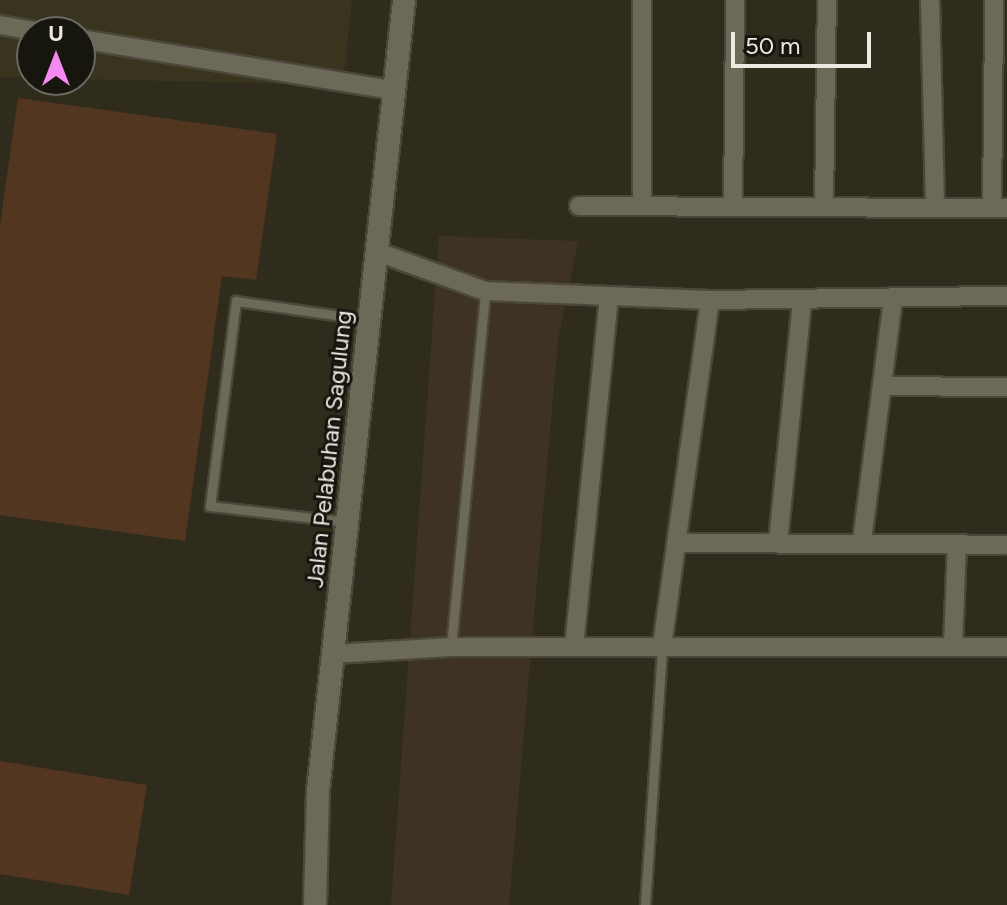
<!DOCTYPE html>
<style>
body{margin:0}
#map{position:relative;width:1007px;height:905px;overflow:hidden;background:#302c1d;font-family:Figtree,sans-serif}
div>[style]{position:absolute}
.commercial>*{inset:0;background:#3d3223}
.built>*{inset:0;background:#39341e}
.building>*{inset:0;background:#53361f}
.roads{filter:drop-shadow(2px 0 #4b483b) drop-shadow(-2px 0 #4b483b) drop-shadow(0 2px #4b483b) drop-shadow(0 -2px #4b483b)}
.service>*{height:9px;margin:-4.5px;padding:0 4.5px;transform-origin:4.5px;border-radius:4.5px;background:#6c6958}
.minor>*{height:18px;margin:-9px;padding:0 9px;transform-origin:9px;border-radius:9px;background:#6c6958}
.tertiary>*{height:22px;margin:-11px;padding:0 11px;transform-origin:11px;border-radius:11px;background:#6c6958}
span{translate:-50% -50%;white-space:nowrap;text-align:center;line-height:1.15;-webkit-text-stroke:6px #16150e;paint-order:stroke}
.street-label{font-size:24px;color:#ebe9e0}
.north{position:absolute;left:16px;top:16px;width:80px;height:80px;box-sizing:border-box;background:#16150e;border:2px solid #6b6a62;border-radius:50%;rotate:0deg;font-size:22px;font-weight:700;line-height:32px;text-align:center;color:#ebe9e0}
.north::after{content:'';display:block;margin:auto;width:28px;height:36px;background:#f489f1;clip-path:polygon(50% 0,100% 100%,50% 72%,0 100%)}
.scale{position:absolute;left:731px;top:32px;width:140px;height:36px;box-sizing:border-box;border:4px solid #ebe9e0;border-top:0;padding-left:10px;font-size:24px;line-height:28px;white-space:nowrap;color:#ebe9e0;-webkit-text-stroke:6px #16150e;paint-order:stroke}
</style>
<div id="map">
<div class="commercial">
<div style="clip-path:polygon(439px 236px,578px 241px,558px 340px,509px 905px,391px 905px)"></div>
</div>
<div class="built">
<div style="clip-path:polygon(0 0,352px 0,343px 85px,80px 79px,80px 32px,32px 32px,32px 77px,0 77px)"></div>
</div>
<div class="building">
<div style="clip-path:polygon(18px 98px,277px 134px,256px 280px,222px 276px,185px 541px,0 515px,0 225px)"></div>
<div style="clip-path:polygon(0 761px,147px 785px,129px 895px,0 874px)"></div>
</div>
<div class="roads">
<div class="service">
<div style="left:347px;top:522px;width:138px;rotate:-173.3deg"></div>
<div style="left:210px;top:506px;width:207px;rotate:-82.8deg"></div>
<div style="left:236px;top:301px;width:135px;rotate:8.1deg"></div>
<div style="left:451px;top:647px;width:358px;rotate:-84.5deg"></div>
<div style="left:645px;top:905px;width:260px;rotate:-86.2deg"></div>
</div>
<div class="minor">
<div style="left:642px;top:0;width:206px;rotate:90deg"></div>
<div style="left:930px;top:0;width:208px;rotate:88.6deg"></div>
<div style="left:0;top:25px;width:41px;rotate:9.9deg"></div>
<div style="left:80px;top:39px;width:317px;rotate:9.3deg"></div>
<div style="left:579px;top:206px;width:428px;rotate:0.3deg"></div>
<div style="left:733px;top:207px;width:207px;rotate:-89.4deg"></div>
<div style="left:824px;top:207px;width:207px;rotate:-89.2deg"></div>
<div style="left:992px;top:208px;width:208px;rotate:-89.4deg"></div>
<div style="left:375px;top:251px;width:117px;rotate:20deg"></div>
<div style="left:485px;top:291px;width:225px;rotate:2.3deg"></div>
<div style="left:710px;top:300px;width:297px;rotate:-0.8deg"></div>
<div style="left:882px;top:386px;width:125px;rotate:0.5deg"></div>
<div style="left:862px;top:541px;width:243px;rotate:-82.7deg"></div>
<div style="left:778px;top:542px;width:243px;rotate:-84.3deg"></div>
<div style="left:679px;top:543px;width:328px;rotate:0.3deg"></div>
<div style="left:662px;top:646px;width:349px;rotate:-82.1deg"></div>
<div style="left:574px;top:647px;width:351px;rotate:-84.3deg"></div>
<div style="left:953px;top:647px;width:103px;rotate:-87.8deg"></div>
<div style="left:333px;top:654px;width:118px;rotate:-3.4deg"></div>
<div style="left:451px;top:647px;width:556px"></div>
</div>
<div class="tertiary">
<div style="left:315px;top:905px;width:114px;rotate:-88.5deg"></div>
<div style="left:318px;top:791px;width:796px;rotate:-83.79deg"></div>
</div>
</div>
<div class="street-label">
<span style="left:329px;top:449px;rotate:-84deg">Jalan Pelabuhan Sagulung</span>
</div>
<div class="north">U</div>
<div class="scale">50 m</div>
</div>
